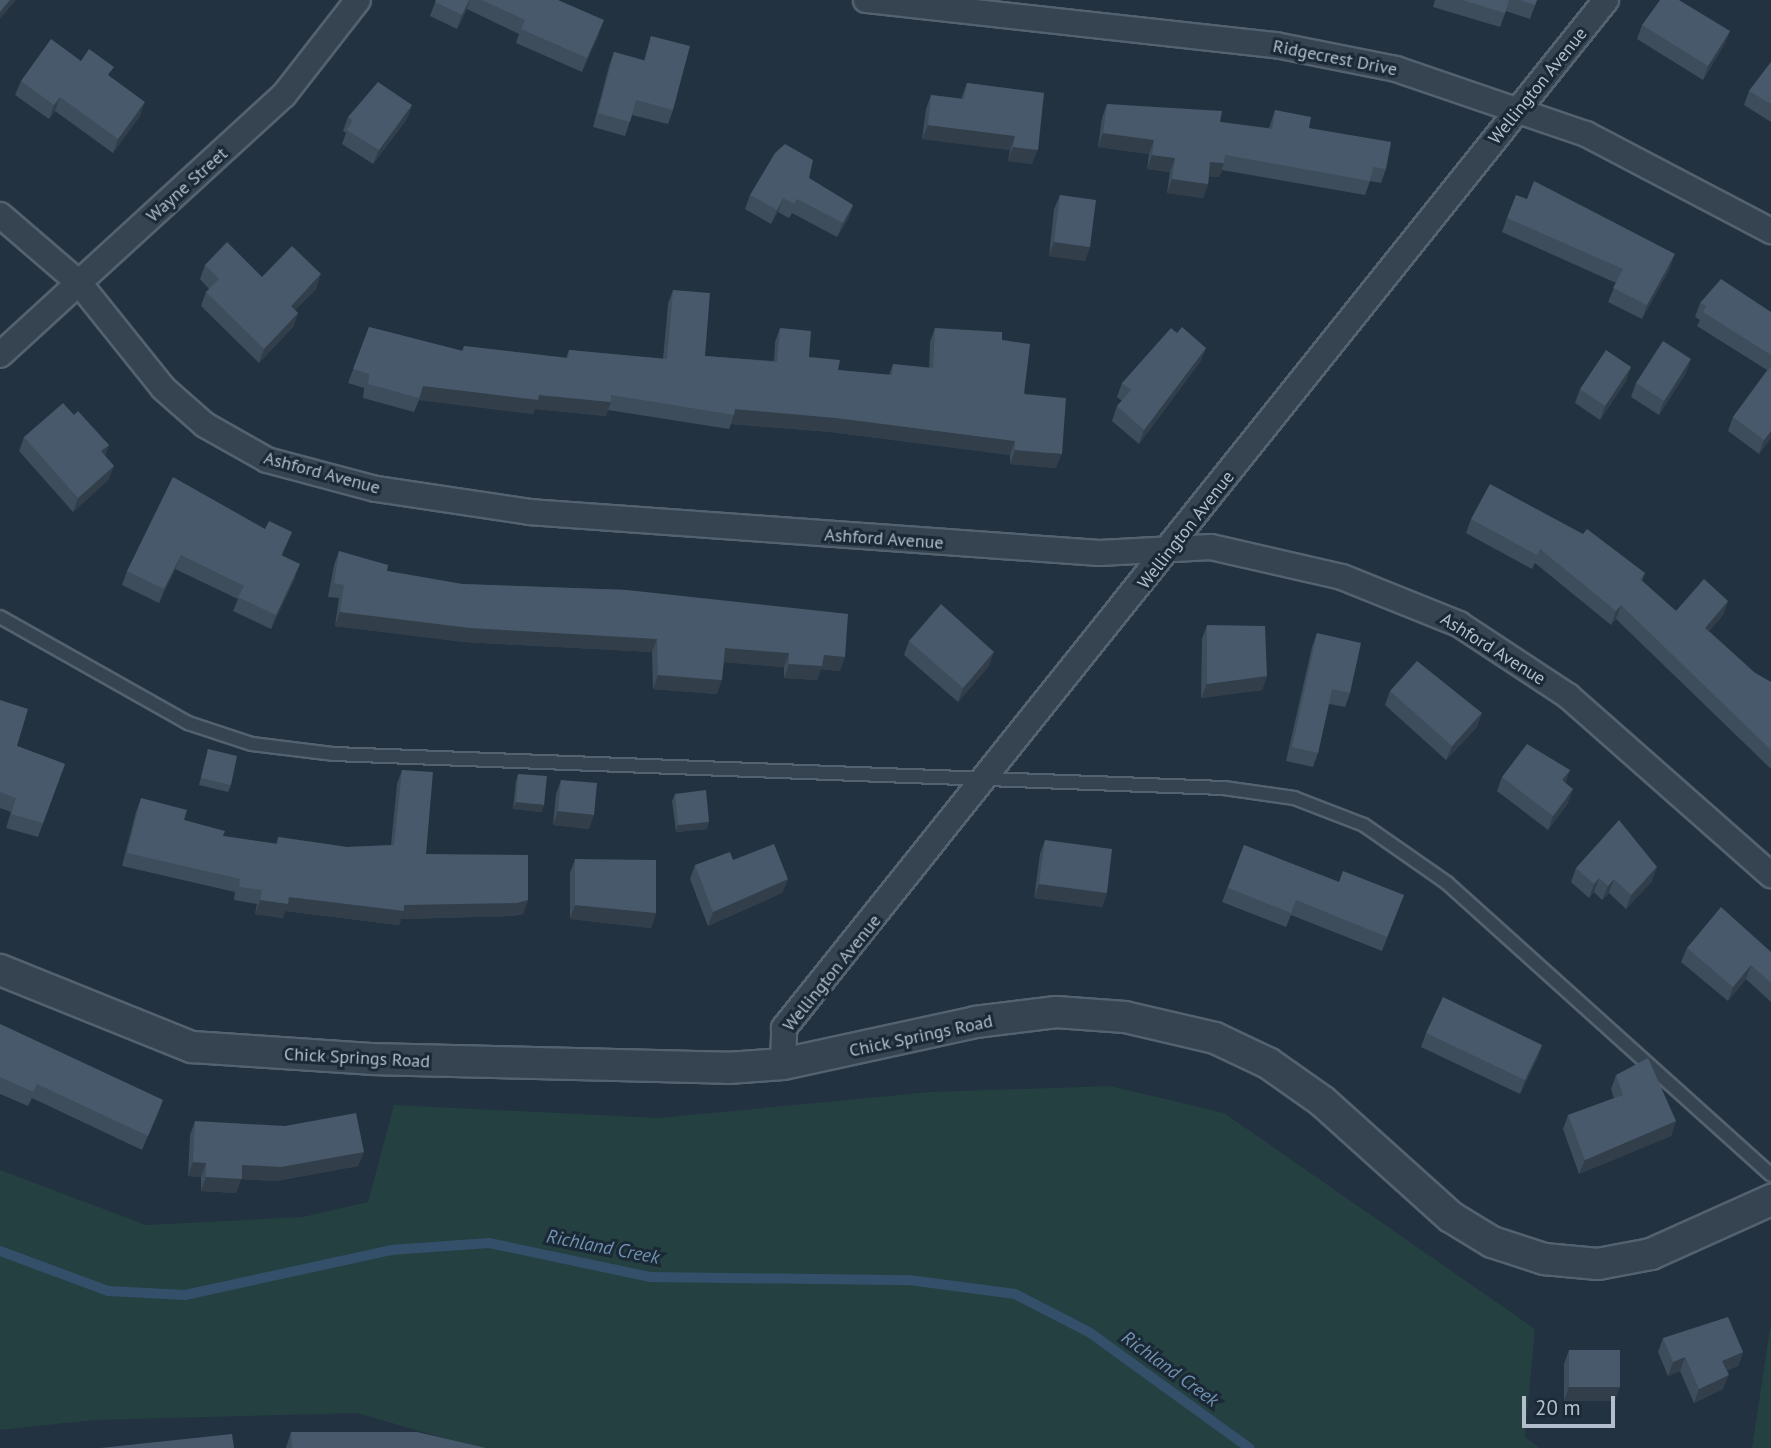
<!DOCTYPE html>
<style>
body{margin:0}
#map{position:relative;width:1771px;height:1448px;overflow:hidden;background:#223240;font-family:"PT Sans",sans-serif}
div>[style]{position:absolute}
.green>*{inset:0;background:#244041}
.stream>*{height:10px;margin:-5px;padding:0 5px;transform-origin:5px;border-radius:5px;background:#344f69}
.roads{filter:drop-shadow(2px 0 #54616e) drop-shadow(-2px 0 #54616e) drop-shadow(0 2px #54616e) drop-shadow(0 -2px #54616e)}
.service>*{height:12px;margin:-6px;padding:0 6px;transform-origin:6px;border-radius:6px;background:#364350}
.minor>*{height:24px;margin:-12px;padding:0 12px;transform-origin:12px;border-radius:12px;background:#364350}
.tertiary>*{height:30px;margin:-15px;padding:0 15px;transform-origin:15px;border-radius:15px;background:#364350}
.wall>*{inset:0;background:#3d4d5b}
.shaded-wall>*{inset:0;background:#323e4a}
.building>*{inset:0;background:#47596a}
span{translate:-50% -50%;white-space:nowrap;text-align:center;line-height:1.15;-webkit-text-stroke:6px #1b2835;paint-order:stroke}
.street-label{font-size:18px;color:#b2becb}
.water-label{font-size:19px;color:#7092b1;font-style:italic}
.scale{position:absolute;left:1522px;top:1396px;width:93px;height:32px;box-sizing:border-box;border:4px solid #b2becb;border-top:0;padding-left:9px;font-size:21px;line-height:24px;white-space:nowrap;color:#b2becb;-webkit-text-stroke:5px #1b2835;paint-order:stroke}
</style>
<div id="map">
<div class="green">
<div style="clip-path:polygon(1110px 1086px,1224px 1113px,1535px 1329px,1525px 1437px,1540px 1448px,478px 1448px,357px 1413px,94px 1420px,0 1430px,0 1170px,146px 1225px,303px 1217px,368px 1202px,394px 1105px,658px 1118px,931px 1092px)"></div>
<div style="clip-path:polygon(1771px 1322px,1771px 1448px,1752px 1448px)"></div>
</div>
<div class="stream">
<div style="left:0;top:1251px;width:115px;rotate:20.3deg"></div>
<div style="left:108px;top:1291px;width:77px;rotate:3deg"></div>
<div style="left:185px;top:1295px;width:211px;rotate:-12.3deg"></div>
<div style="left:391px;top:1250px;width:98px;rotate:-4.1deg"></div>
<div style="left:489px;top:1243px;width:165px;rotate:11.9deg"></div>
<div style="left:650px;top:1277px;width:259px;rotate:0.7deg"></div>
<div style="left:909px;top:1280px;width:107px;rotate:7.5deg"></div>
<div style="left:1015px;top:1294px;width:83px;rotate:27.2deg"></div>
<div style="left:1089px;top:1332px;width:198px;rotate:35.9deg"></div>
</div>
<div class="roads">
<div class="service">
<div style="left:0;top:617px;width:216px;rotate:29.4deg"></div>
<div style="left:188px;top:723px;width:67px;rotate:18.2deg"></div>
<div style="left:252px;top:744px;width:83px;rotate:7deg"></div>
<div style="left:334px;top:754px;width:891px;rotate:2.19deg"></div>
<div style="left:1224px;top:788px;width:71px;rotate:8.1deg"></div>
<div style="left:1294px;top:798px;width:75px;rotate:21.1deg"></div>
<div style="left:1364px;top:825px;width:101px;rotate:34.9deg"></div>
<div style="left:1447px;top:883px;width:436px;rotate:42deg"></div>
</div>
<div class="minor">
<div style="left:866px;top:0;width:412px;rotate:6.3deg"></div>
<div style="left:1276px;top:45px;width:122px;rotate:11.3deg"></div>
<div style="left:1396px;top:69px;width:201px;rotate:18.9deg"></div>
<div style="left:1586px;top:134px;width:209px;rotate:27.7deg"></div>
<div style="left:0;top:215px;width:104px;rotate:40.7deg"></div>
<div style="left:79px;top:283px;width:134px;rotate:51.3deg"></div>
<div style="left:163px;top:388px;width:56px;rotate:41.4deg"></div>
<div style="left:205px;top:425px;width:71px;rotate:29.4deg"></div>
<div style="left:267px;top:460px;width:113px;rotate:14.9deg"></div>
<div style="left:376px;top:489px;width:155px;rotate:8.5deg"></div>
<div style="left:529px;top:512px;width:572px;rotate:4.11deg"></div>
<div style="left:1100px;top:553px;width:111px;rotate:-3.1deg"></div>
<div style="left:1211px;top:547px;width:134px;rotate:12.9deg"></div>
<div style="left:1342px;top:577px;width:126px;rotate:21.9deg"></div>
<div style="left:1459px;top:624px;width:131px;rotate:33.4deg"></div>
<div style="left:1568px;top:696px;width:271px;rotate:41.4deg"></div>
<div style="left:0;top:355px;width:385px;rotate:-42.5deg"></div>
<div style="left:284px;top:95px;width:120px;rotate:-52.1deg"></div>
<div style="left:783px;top:1064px;width:36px;rotate:-88deg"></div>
<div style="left:784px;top:1028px;width:1316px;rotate:-51.35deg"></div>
</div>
<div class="tertiary">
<div style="left:0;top:970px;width:207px;rotate:21.9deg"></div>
<div style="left:192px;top:1047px;width:179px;rotate:3.8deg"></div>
<div style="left:371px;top:1059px;width:357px;rotate:1.4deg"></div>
<div style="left:728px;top:1068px;width:55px;rotate:-4.2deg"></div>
<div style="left:783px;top:1064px;width:197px;rotate:-12.3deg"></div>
<div style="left:975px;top:1022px;width:82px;rotate:-7deg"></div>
<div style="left:1056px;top:1012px;width:69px;rotate:4.1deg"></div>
<div style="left:1125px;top:1017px;width:92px;rotate:13.1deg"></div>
<div style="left:1215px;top:1038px;width:59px;rotate:25.3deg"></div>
<div style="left:1268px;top:1063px;width:66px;rotate:35.1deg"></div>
<div style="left:1322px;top:1101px;width:173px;rotate:42deg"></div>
<div style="left:1451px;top:1217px;width:48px;rotate:31.4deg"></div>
<div style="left:1492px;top:1242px;width:55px;rotate:18.1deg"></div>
<div style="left:1544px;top:1259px;width:54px;rotate:5.3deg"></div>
<div style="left:1598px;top:1264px;width:54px;rotate:-10.7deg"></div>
<div style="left:1651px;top:1254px;width:132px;rotate:-24.2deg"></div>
</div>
</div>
<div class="wall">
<div style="clip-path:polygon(436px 0,558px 0,599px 34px,582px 72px,516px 43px,519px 34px,467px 9px,457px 29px,430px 16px)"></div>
<div style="clip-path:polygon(1435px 0,1537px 0,1530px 19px,1506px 11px,1500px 27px,1433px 7px)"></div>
<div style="clip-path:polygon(1642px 25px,1730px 31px,1724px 45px,1703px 80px,1637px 39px)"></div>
<div style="clip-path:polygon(651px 36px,673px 110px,668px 124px,632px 115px,625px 136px,593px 127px,609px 66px,614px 52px,644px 60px)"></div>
<div style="clip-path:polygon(81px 61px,110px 77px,140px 116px,113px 153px,55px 111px,49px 119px,15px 95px,21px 81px)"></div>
<div style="clip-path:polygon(1771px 62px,1771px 122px,1744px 105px,1749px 91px)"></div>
<div style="clip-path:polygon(967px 83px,1044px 93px,1032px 164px,1008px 161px,1010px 150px,922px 139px,926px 109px,931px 95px,961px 99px)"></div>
<div style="clip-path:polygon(1107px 104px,1220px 122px,1269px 128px,1275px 110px,1386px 169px,1381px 183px,1370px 181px,1365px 195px,1222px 170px,1219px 177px,1209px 176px,1208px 184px,1203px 198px,1167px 193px,1170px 172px,1147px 169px,1149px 154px,1098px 147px,1102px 118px)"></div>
<div style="clip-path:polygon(412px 105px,407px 119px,373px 164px,342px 144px,346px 133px,343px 131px,348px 117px)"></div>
<div style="clip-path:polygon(809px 178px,853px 205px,848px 219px,837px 237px,792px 213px,789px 218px,778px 212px,771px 224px,745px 209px,750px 195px)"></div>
<div style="clip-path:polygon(1060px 195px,1090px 247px,1085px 261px,1049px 256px,1054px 209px)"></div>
<div style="clip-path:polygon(1507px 218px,1670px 268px,1642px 319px,1608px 302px,1616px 283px,1502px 232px)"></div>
<div style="clip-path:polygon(205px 265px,262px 277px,316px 289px,295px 310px,298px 313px,293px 327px,259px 363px,201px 306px,206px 292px,209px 289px,200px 279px)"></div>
<div style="clip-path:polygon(673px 290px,705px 356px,774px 361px,775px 342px,780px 328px,809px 357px,838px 370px,889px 375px,893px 364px,929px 368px,930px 342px,935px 328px,1002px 340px,1056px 468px,1010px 464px,1010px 455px,831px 432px,731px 424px,729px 429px,608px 410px,606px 416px,535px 409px,533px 414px,419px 400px,414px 412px,363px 398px,364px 388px,348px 383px,369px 327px,462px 351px,464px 346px,566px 358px,569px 350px,663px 359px,668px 304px)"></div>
<div style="clip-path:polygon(1700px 303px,1771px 312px,1771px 438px,1759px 454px,1728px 431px,1733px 417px,1767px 370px,1697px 326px,1700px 320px,1695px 317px)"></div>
<div style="clip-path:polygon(1177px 333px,1206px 348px,1200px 362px,1139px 444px,1112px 421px,1117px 406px,1122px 401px,1117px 397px,1122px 383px)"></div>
<div style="clip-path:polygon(1631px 367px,1626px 381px,1600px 420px,1575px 403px,1580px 389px)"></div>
<div style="clip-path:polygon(1686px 373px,1659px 415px,1631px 397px,1636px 383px)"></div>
<div style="clip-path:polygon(74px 415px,109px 445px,105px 456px,114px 466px,108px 480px,73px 512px,19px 451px,24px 437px)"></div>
<div style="clip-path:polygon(1471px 519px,1645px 573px,1642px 581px,1676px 611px,1728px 601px,1723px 615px,1709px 631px,1755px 673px,1771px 682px,1771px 769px,1616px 619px,1611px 625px,1535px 563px,1532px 569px,1466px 533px)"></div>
<div style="clip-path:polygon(265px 529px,292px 532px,282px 555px,295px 578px,271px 629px,233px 611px,238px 599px,175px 569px,159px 603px,122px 585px,127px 571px)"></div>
<div style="clip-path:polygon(339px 551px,387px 571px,462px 584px,627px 590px,840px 671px,821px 669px,817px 680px,784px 678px,784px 667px,724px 662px,717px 694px,653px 689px,652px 652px,464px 642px,335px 626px,339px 598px,328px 597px,334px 565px)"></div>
<div style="clip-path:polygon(1207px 625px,1267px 676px,1262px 690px,1201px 698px,1202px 639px)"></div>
<div style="clip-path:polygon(1317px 633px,1350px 693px,1345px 707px,1329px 704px,1318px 753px,1313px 767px,1286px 761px,1312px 647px)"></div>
<div style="clip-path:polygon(909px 641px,989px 666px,958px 702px,904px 655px)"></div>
<div style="clip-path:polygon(1390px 691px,1477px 727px,1446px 760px,1385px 705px)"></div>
<div style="clip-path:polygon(0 700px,17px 746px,65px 764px,38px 837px,6px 828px,11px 812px,0 808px)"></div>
<div style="clip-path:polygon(208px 749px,231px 785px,228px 792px,199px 785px)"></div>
<div style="clip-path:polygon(402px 770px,426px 854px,528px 900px,523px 914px,512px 916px,401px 919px,399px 925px,285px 911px,283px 918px,255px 914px,257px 904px,234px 900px,235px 892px,122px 866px,136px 812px,141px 798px,184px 820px,223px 836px,276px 844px,278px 837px,347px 847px,391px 845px,397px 784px)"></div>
<div style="clip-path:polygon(1570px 770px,1565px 783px,1568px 803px,1548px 830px,1497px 791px,1502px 777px)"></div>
<div style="clip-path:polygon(518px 774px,542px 812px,513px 809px,516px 781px)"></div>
<div style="clip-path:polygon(561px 780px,589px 829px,553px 825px,556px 794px)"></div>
<div style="clip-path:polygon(675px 794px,707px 829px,676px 832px,672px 801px)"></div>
<div style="clip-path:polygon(1045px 840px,1107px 893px,1102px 907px,1034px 898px,1040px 854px)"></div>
<div style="clip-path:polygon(1244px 845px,1339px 882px,1404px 895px,1382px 951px,1291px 915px,1286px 927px,1222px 902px)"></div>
<div style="clip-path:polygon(575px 859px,656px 913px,651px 928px,570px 919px,570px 873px)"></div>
<div style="clip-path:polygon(733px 860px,788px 879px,782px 893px,708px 926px,690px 879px,695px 865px)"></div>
<div style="clip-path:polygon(1576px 868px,1652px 881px,1626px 909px,1609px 893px,1602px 900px,1594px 892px,1589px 898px,1571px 882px)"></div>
<div style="clip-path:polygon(1687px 948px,1771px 952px,1771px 1002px,1746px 979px,1728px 1001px,1681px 962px)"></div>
<div style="clip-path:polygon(0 1024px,163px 1100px,142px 1150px,32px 1098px,28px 1106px,0 1094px)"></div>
<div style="clip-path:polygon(1426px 1033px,1542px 1045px,1537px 1059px,1520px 1094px,1421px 1047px)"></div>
<div style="clip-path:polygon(1616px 1075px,1676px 1121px,1671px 1136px,1579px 1174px,1563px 1129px,1568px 1115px,1614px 1098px,1611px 1089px)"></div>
<div style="clip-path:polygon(195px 1121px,364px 1152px,358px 1166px,276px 1181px,241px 1179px,236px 1193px,201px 1191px,201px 1177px,188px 1176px,190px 1135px)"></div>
<div style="clip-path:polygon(1663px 1338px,1743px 1352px,1738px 1366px,1726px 1371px,1723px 1389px,1694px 1403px,1680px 1371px,1668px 1376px,1658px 1352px)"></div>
<div style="clip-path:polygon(1569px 1350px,1615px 1401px,1564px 1401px,1564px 1364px)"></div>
<div style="clip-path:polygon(291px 1432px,486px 1448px,286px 1448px)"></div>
</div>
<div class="shaded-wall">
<div style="clip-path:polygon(10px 0,16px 0,0 19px,0 12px)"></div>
<div style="clip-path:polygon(470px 0,467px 9px,457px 29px,462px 15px)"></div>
<div style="clip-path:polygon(604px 20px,599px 34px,582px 72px,587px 58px)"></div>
<div style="clip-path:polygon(1730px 31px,1724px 45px,1703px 80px,1708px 66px)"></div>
<div style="clip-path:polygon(60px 97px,55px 111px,49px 119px,54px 105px)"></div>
<div style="clip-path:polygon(145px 102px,140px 116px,113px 153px,118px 139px)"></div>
<div style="clip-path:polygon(412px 105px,407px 119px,373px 164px,379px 150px)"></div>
<div style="clip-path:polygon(928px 125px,1015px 136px,1010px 150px,922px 139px)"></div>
<div style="clip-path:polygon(1103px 133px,1154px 140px,1149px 154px,1098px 147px)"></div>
<div style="clip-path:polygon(1013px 147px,1038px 150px,1032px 164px,1008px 161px)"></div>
<div style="clip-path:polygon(1152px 155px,1175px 158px,1170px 172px,1147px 169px)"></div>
<div style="clip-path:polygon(1210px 162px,1224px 163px,1219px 177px,1205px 176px)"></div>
<div style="clip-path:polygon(1172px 179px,1208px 184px,1203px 198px,1167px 193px)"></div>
<div style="clip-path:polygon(783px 198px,778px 212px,771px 224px,777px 210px)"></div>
<div style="clip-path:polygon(853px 205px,848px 219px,837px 237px,843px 223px)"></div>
<div style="clip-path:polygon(1054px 242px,1090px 247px,1085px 261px,1049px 256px)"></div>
<div style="clip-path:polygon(1675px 254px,1670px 268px,1642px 319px,1647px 305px)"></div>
<div style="clip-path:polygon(321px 274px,316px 289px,286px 320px,291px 306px)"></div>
<div style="clip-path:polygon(298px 313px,293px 327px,259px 363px,264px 349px)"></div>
<div style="clip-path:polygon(1206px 348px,1200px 362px,1139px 444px,1144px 430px)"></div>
<div style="clip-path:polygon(1691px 359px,1686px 373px,1659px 415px,1664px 401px)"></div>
<div style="clip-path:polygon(1631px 367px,1626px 381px,1600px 420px,1605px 406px)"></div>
<div style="clip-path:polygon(423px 386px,539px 395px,611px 402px,606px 416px,535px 409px,533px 414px,419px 400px)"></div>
<div style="clip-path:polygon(735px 409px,836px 418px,1015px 441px,1010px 455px,831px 432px,731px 424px)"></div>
<div style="clip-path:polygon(1771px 431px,1771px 438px,1759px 454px,1764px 440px)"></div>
<div style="clip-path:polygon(109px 445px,104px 459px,101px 451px)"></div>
<div style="clip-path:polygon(1015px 450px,1062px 454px,1056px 468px,1010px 464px)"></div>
<div style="clip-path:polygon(114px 466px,108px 480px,73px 512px,78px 498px)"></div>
<div style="clip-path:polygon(181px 555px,175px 569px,159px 603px,164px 589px)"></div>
<div style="clip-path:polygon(300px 564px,295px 578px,271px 629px,276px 615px)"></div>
<div style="clip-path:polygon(1728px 601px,1723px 615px,1700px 642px,1705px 628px)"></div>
<div style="clip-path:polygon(1621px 605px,1616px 619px,1611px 625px,1616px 611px)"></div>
<div style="clip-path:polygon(340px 612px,657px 639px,652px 652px,464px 642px,335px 626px)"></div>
<div style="clip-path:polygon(725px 648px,789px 653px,784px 667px,720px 662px)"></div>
<div style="clip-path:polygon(994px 652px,989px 666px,958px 702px,963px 688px)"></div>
<div style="clip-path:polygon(824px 655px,845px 657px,840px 671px,821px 669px,817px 680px,784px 678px,789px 664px)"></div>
<div style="clip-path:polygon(658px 675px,722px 680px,717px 694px,653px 689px)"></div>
<div style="clip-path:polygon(1267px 676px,1262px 690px,1201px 698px,1207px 684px)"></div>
<div style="clip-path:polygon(1482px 713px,1477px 727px,1446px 760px,1452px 746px)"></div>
<div style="clip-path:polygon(1570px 770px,1565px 784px,1562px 780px)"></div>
<div style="clip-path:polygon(1573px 789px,1568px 803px,1548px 830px,1553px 816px)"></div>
<div style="clip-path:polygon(516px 802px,544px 805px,542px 812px,513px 809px)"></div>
<div style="clip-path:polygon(558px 811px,594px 815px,589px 829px,553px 825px)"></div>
<div style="clip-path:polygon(709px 822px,707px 829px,676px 832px,678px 825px)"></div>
<div style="clip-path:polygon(1657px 867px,1652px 881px,1626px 909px,1631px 895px)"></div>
<div style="clip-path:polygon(1599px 878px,1594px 892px,1589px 898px,1594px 884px)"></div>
<div style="clip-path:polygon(788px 879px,782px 893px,708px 926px,713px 912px)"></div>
<div style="clip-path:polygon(1614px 879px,1609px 893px,1602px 900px,1608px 886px)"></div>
<div style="clip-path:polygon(1039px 884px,1107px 893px,1102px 907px,1034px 898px)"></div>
<div style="clip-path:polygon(289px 897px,404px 905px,528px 900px,523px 914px,512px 916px,401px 919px,399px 925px,285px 911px,283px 918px,255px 914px,260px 900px)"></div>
<div style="clip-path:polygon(575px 905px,656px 913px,651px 928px,570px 919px)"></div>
<div style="clip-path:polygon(1751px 965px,1746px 979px,1728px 1001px,1733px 987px)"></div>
<div style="clip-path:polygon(1542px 1045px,1537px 1059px,1520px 1094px,1525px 1080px)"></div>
<div style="clip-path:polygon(163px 1100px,158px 1115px,142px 1150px,148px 1136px)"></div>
<div style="clip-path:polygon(1676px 1121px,1671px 1136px,1579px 1174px,1585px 1160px)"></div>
<div style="clip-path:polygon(364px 1152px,358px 1166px,276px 1181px,241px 1179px,236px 1193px,201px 1191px,206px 1177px,242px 1165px)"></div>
<div style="clip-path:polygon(193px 1162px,206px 1163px,201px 1177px,188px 1176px)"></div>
<div style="clip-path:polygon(1743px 1352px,1738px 1366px,1717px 1375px,1722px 1361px)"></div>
<div style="clip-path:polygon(1685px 1357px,1680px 1371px,1668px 1376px,1673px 1362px)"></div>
<div style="clip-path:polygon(1729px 1375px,1723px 1389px,1694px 1403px,1699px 1389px)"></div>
<div style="clip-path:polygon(1569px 1387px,1620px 1387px,1615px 1401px,1564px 1401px)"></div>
</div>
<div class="building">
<div style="clip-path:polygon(0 0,10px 0,0 12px)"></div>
<div style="clip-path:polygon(436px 0,469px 0,462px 15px,435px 2px)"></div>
<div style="clip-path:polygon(482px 0,558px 0,604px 20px,587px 58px,521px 29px,525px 20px)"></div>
<div style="clip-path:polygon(1462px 0,1509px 0,1505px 13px)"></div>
<div style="clip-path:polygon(1519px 0,1537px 0,1535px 5px)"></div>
<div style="clip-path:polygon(1660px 0,1679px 0,1730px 31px,1708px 66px,1642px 25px)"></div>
<div style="clip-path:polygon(651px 36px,690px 46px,673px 110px,636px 100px,630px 122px,598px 113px,614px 52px,645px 61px)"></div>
<div style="clip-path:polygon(51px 39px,81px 61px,89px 49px,114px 67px,108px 75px,145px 102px,118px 139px,60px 97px,54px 105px,21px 81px)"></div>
<div style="clip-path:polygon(1771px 62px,1771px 104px,1749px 91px)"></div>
<div style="clip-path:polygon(378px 82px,412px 105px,379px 150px,347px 130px,353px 120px,348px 117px)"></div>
<div style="clip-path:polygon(967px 83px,1044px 93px,1038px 150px,1013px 147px,1015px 136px,928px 125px,931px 95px,964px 99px)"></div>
<div style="clip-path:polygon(1107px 104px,1222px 111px,1220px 122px,1272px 129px,1275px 110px,1311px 117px,1309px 128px,1391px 142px,1386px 169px,1373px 167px,1370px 181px,1225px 155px,1224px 163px,1210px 162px,1208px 184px,1172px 179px,1175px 158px,1152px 155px,1154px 140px,1103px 133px)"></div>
<div style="clip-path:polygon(785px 144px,813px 160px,809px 178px,853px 205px,843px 223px,797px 199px,794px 204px,783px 198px,777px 210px,750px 195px,775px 153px)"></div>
<div style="clip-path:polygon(1534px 181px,1675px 254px,1647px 305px,1613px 288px,1623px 269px,1507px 218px,1516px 195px,1527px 199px)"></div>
<div style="clip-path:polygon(1060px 195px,1096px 200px,1090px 247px,1054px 242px)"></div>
<div style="clip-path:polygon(227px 242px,262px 277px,292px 246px,321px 274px,291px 306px,298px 313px,264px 349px,206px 292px,219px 279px,205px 265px)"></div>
<div style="clip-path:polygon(1721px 279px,1771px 312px,1771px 355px,1703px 312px,1706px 306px,1700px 303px)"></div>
<div style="clip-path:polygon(673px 290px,710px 293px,705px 356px,777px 362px,780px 328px,811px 331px,809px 357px,840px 360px,838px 370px,892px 375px,893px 364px,933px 368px,935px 328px,1002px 332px,1002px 340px,1030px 344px,1024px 394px,1066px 398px,1062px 454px,1015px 450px,1015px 441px,836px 418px,735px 409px,734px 415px,611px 395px,611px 402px,539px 395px,538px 400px,423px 386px,419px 398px,368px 384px,369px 374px,353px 369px,369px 327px,463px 351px,464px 346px,568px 358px,569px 350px,667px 359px)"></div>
<div style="clip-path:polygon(1182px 327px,1206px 348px,1144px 430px,1117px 406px,1131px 390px,1122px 383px,1171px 328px,1177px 333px)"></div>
<div style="clip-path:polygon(1663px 341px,1691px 359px,1664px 401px,1636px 383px)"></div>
<div style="clip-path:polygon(1606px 350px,1631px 367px,1605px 406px,1580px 389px)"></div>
<div style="clip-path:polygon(1771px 366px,1771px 431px,1764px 440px,1733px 417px)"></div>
<div style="clip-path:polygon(63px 403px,74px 415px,78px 411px,109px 445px,101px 451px,114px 466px,78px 498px,24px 437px)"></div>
<div style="clip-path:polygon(173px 477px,265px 529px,269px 521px,292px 532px,281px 555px,300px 564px,276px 615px,238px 597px,244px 586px,181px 555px,164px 589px,127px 571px)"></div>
<div style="clip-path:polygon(1490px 484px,1583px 534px,1587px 529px,1645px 573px,1640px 579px,1676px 611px,1704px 579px,1728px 601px,1705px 628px,1755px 673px,1771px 682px,1771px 750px,1621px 605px,1616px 611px,1540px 549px,1537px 555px,1471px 519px)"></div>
<div style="clip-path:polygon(339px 551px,388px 565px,387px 571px,462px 584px,627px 590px,848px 614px,845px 657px,824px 655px,822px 666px,789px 664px,789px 653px,725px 648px,722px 680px,658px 675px,657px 639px,470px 628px,340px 612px,344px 585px,334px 583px)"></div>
<div style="clip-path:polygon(941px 604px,994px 652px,963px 688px,909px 641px)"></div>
<div style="clip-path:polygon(1207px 625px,1265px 626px,1267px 676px,1207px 684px)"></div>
<div style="clip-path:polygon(1317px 633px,1361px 643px,1350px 693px,1332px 689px,1318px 753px,1292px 747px)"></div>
<div style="clip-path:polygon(1417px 661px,1482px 713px,1452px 746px,1390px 691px)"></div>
<div style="clip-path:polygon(0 700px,28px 709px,17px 746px,65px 764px,43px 823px,11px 814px,16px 798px,0 792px)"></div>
<div style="clip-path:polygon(1527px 744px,1570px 770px,1562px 780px,1573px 789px,1553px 816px,1502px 777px)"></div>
<div style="clip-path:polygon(208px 749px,237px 756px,231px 785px,201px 778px)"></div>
<div style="clip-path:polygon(402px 770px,433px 772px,426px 854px,528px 855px,528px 900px,517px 903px,404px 905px,404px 911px,289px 897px,288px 904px,260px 900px,262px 890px,239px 887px,240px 879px,127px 853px,141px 798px,187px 810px,184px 820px,225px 831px,223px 836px,278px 844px,278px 837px,347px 847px,394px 845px)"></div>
<div style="clip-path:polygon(518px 774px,547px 776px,544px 805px,516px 802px)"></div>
<div style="clip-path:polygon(561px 780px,597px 783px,594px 815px,558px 811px)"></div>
<div style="clip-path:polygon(706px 790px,709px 822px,678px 825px,675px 794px)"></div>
<div style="clip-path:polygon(1619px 820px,1657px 867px,1631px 895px,1614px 879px,1608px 886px,1599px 878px,1594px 884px,1576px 868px)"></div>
<div style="clip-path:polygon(1045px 840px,1112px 849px,1107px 893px,1039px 884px)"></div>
<div style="clip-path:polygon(774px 844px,788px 879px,713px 912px,695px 865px,730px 852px,733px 860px)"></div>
<div style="clip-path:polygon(1244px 845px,1339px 882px,1343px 871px,1404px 895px,1387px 937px,1296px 900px,1291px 913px,1228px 888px)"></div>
<div style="clip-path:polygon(575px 859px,656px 860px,656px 913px,575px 905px)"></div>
<div style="clip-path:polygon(1721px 907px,1771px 952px,1771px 983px,1751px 965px,1733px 987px,1687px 948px)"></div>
<div style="clip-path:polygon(1443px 997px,1542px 1045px,1525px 1080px,1426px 1033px)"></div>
<div style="clip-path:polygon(0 1024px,163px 1100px,148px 1136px,37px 1084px,33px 1092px,0 1077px)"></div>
<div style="clip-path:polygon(1648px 1058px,1676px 1121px,1585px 1160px,1568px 1115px,1623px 1095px,1616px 1075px)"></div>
<div style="clip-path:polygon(356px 1113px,364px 1152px,281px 1167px,242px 1165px,242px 1179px,206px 1177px,206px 1163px,193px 1162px,195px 1121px,285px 1126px)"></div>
<div style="clip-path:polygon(1728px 1317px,1743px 1352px,1722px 1361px,1729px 1375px,1699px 1389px,1685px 1357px,1673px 1362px,1663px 1338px)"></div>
<div style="clip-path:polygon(1569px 1350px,1620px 1350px,1620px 1387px,1569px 1387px)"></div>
<div style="clip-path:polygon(291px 1432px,417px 1432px,486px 1448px,292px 1448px)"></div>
<div style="clip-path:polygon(232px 1434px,234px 1448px,100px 1448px)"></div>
</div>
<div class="street-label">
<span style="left:1335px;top:58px;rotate:11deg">Ridgecrest Drive</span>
<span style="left:1538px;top:86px;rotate:-51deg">Wellington Avenue</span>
<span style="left:187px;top:185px;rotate:-42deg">Wayne Street</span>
<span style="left:322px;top:473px;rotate:15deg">Ashford Avenue</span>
<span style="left:1186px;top:530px;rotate:-52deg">Wellington Avenue</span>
<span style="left:884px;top:539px;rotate:4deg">Ashford Avenue</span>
<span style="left:1493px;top:649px;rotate:32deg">Ashford Avenue</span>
<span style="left:832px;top:973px;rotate:-51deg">Wellington Avenue</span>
<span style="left:921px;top:1036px;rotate:-12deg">Chick Springs Road</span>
<span style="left:357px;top:1058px;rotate:3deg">Chick Springs Road</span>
</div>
<div class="water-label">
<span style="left:603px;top:1247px;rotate:11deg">Richland Creek</span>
<span style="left:1170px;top:1369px;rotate:36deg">Richland Creek</span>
</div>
<div class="scale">20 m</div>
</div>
